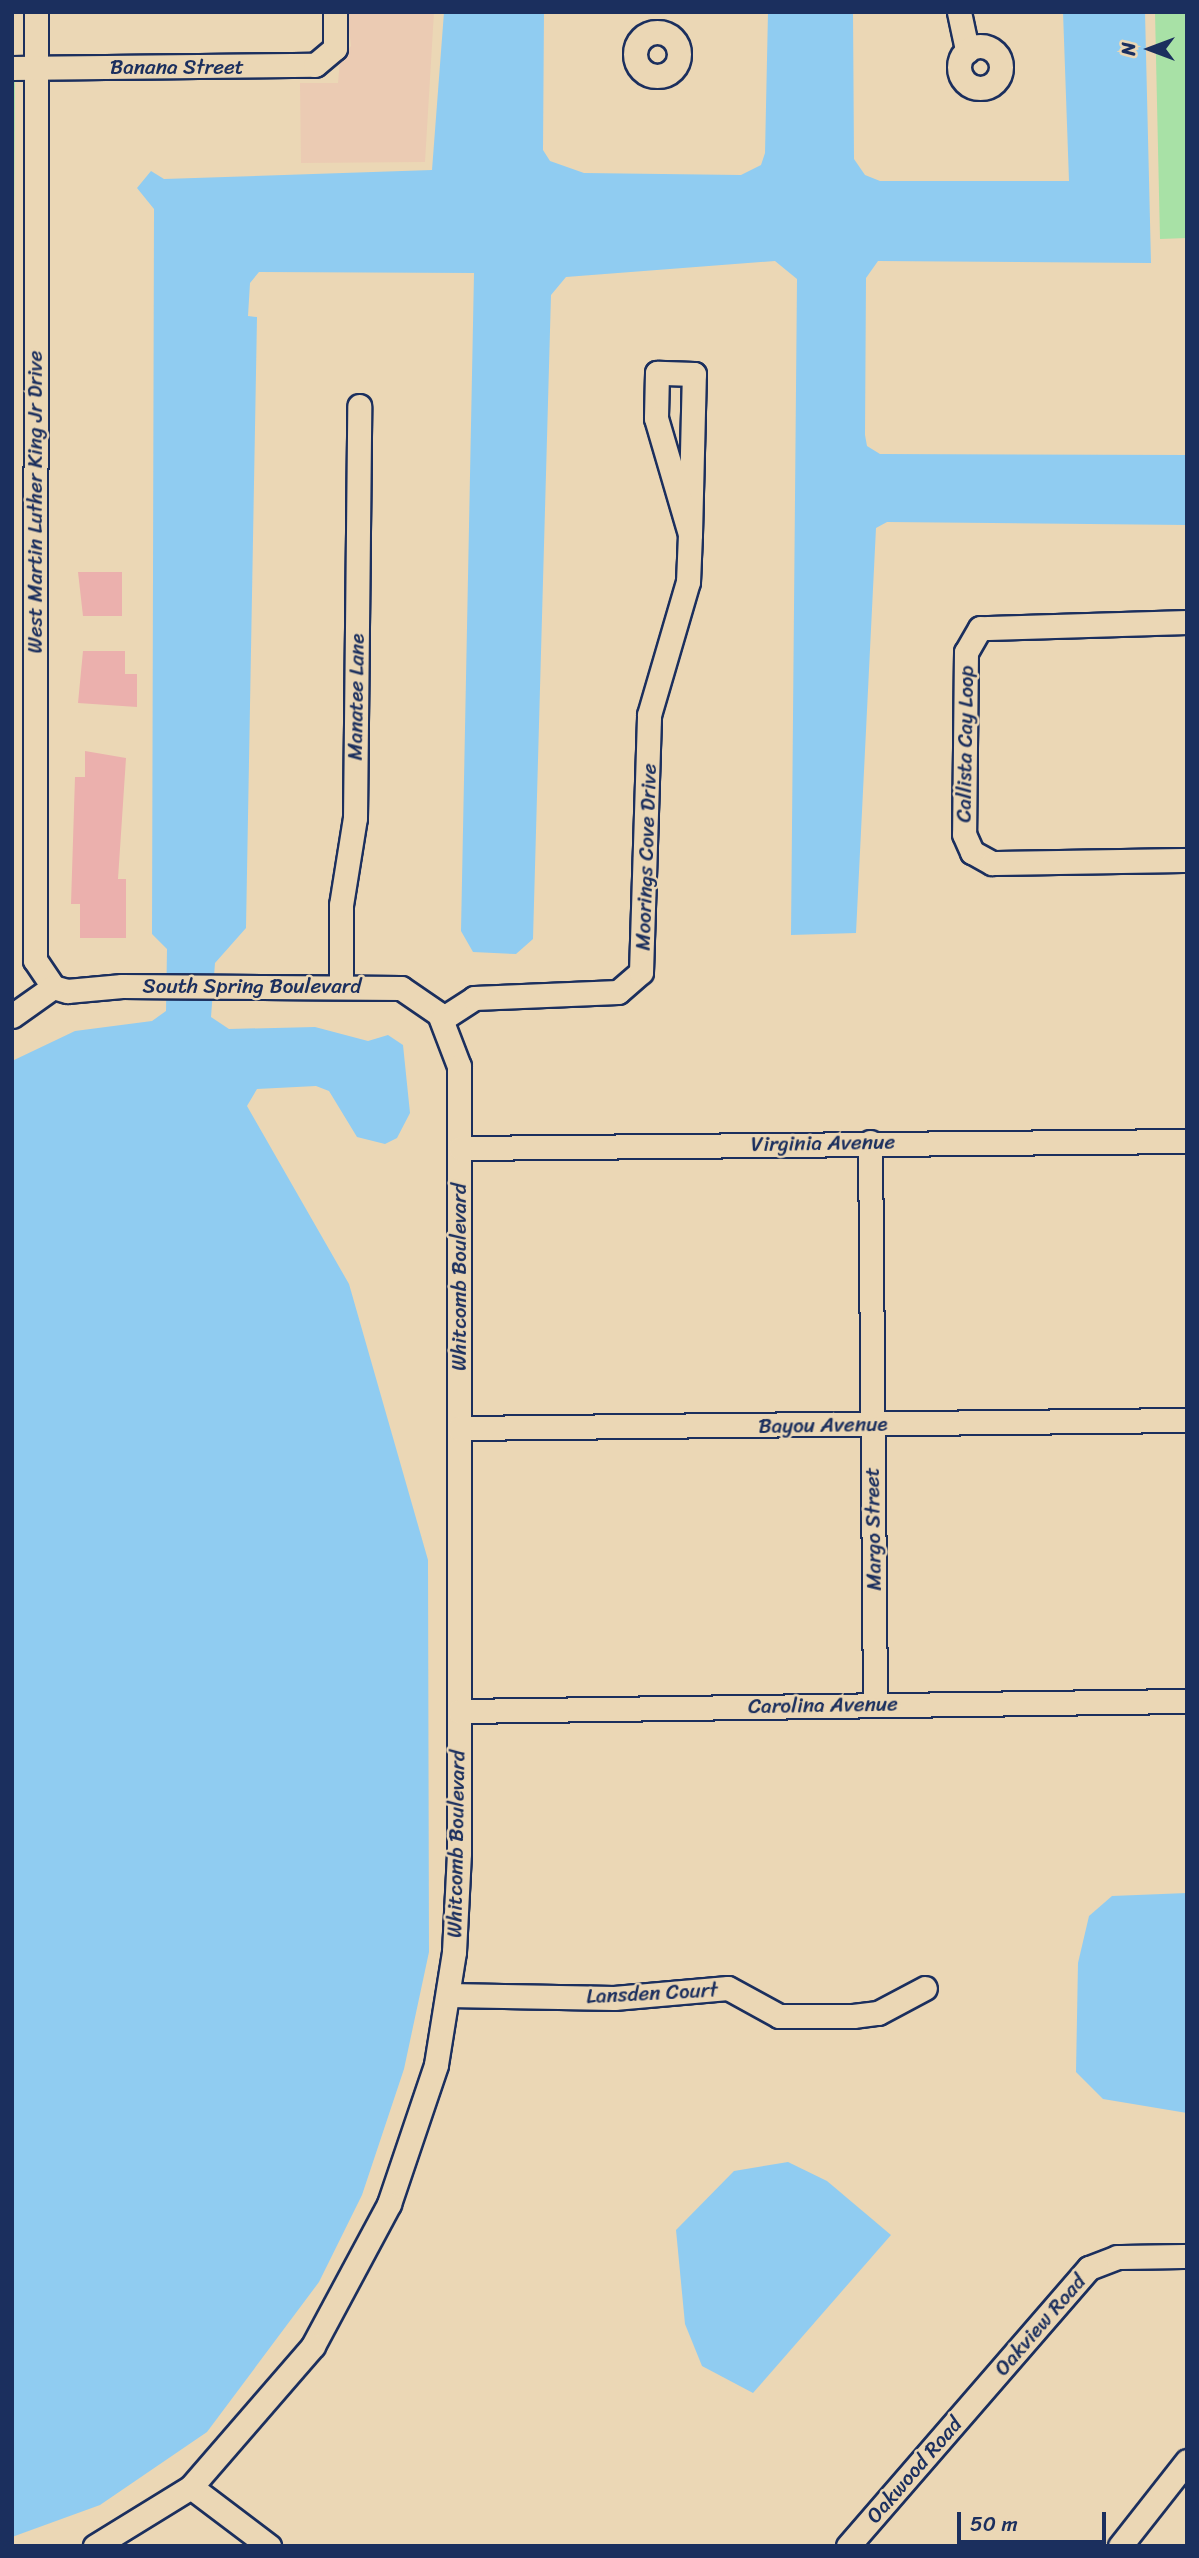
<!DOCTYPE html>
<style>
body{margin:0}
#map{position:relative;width:1199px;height:2558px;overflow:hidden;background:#ebd7b5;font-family:Sriracha,sans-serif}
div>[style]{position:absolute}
.built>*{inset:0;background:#ebcbb3}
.green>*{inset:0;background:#a8e1a6}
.water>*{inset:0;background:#90ccf1}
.building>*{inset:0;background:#ebb0ad}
.roads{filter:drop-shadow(2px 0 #1b2f5e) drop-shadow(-2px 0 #1b2f5e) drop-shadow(0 2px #1b2f5e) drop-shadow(0 -2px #1b2f5e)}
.minor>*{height:23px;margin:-11.5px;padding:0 11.5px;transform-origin:11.5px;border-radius:11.5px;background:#ebd7b5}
.minor>.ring{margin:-11.5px;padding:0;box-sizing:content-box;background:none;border:23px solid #ebd7b5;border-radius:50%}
span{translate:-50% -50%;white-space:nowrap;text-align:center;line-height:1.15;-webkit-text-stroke:5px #ebd7b5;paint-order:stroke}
.street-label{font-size:21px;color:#1b2f5e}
.frame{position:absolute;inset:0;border:14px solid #1b2f5e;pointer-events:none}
.north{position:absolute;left:1115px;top:14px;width:70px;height:70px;-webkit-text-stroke:5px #ebd7b5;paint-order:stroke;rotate:270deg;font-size:19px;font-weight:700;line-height:28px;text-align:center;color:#1b2f5e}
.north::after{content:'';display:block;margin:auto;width:24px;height:32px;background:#1b2f5e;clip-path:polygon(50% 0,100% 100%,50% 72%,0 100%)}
.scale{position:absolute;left:957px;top:2512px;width:149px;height:32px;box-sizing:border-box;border:4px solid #1b2f5e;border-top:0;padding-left:9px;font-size:21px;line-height:24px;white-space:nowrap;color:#1b2f5e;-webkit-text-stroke:5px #ebd7b5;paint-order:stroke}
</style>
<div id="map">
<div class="built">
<div style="clip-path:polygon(347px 12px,434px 12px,425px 162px,301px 163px,300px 83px,338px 83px,340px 60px,351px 46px)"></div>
</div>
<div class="green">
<div style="clip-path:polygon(1155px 12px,1187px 12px,1187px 238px,1160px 239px)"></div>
<div style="clip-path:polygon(12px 82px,15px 82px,13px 430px,12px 430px)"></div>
</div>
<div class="water">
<div style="clip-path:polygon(444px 12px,544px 12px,543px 150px,550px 161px,584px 173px,741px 175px,761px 165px,765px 153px,768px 12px,853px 12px,854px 159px,865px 175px,880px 181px,1069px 181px,1063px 12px,1145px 12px,1151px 263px,878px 261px,866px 278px,865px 435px,867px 446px,880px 454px,1187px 455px,1187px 525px,887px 522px,876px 528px,856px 933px,791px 935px,797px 279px,775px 261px,566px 277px,551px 295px,533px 939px,516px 954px,473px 952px,461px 931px,474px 273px,259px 272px,250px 283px,248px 316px,257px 317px,246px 928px,215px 963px,211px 1017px,229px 1029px,315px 1027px,368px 1041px,388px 1035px,403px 1045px,410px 1113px,397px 1138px,385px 1144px,357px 1137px,329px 1091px,316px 1086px,257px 1089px,247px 1106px,349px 1284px,428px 1560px,429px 1952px,404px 2069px,362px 2195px,319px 2282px,207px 2432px,100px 2505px,12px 2537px,12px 1061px,75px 1031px,152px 1021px,166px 1011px,167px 949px,152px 934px,154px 209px,137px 188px,151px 171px,164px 179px,432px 170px)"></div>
<div style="clip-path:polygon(1187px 1893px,1187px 2113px,1103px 2099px,1076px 2072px,1078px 1963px,1089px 1916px,1112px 1896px)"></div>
<div style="clip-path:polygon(788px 2162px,827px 2181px,891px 2235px,753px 2393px,702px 2366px,685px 2324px,676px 2230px,734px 2171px)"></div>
</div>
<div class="building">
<div style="clip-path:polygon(78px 572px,122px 572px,122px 616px,83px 616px)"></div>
<div style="clip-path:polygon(83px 651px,125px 651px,125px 674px,137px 674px,137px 707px,78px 703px)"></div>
<div style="clip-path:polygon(85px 751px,126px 758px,118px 879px,126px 879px,126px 938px,80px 938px,80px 904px,71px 904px,75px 777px,85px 777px)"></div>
</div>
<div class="roads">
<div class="minor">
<div style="left:36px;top:12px;width:948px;rotate:90.06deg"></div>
<div style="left:35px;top:960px;width:32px;rotate:56deg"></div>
<div style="left:53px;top:987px;width:15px;rotate:16deg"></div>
<div style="left:67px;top:991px;width:55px;rotate:-5.2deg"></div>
<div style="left:122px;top:986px;width:279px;rotate:0.4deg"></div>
<div style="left:401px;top:988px;width:46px;rotate:34.4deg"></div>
<div style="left:439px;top:1014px;width:56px;rotate:69deg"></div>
<div style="left:459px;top:1066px;width:787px;rotate:90deg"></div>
<div style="left:459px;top:1853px;width:99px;rotate:92.9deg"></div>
<div style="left:454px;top:1952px;width:114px;rotate:99.1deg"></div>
<div style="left:436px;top:2065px;width:147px;rotate:108.7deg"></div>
<div style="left:389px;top:2204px;width:161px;rotate:118.2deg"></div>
<div style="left:313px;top:2346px;width:186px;rotate:130.9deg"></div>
<div style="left:191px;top:2487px;width:113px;rotate:148.4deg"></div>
<div style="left:959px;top:12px;width:40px;rotate:78deg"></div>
<div class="ring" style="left:635px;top:32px;width:21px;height:21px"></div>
<div class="ring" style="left:959px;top:46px;width:19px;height:19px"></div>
<div style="left:12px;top:68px;width:303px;rotate:-0.6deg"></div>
<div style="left:315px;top:65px;width:26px;rotate:-40deg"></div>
<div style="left:335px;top:48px;width:36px;rotate:-90deg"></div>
<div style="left:1187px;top:622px;width:207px;rotate:178.3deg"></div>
<div style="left:980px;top:628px;width:28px;rotate:120deg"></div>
<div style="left:966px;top:652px;width:182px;rotate:90.6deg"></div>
<div style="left:964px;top:834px;width:20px;rotate:66deg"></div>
<div style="left:972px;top:852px;width:23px;rotate:29deg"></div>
<div style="left:992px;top:863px;width:195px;rotate:-0.9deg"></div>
<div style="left:341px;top:986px;width:81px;rotate:-90deg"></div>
<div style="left:341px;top:905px;width:88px;rotate:-80.9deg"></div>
<div style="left:355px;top:818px;width:412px;rotate:-89.4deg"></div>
<div style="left:12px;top:1016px;width:50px;rotate:-35.3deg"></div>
<div style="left:442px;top:1019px;width:38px;rotate:-33deg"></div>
<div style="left:474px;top:998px;width:144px;rotate:-2.4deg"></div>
<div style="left:618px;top:992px;width:30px;rotate:-41deg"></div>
<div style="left:641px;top:972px;width:257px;rotate:-88.2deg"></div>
<div style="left:649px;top:715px;width:139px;rotate:-73.7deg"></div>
<div style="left:688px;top:582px;width:48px;rotate:-87.6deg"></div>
<div style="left:690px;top:534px;width:160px;rotate:-88.6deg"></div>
<div style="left:694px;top:374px;width:37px;rotate:-178deg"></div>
<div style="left:657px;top:373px;width:45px;rotate:91.3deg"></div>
<div style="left:656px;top:418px;width:121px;rotate:73.7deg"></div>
<div style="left:870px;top:1142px;width:563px;rotate:89.49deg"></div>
<div style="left:460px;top:1148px;width:727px;rotate:-0.55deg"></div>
<div style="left:459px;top:1428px;width:728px;rotate:-0.63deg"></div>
<div style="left:459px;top:1711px;width:728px;rotate:-0.79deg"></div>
<div style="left:448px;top:1995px;width:166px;rotate:1deg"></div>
<div style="left:614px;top:1998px;width:114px;rotate:-5deg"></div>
<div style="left:728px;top:1988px;width:58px;rotate:28.8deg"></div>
<div style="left:779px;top:2016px;width:74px"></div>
<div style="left:853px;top:2016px;width:25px;rotate:-7deg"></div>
<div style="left:878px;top:2013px;width:53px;rotate:-28deg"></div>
<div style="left:191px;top:2487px;width:98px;rotate:37.1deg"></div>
<div style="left:848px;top:2546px;width:368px;rotate:-49.1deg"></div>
<div style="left:1089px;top:2268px;width:30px;rotate:-21deg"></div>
<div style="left:1117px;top:2257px;width:70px;rotate:-0.8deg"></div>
<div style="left:1120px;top:2546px;width:108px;rotate:-51.8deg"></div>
</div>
</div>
<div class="street-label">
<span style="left:177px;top:67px">Banana Street</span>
<span style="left:35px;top:502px;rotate:-90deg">West Martin Luther King Jr Drive</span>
<span style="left:356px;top:697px;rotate:-89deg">Manatee Lane</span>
<span style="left:965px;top:744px;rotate:-89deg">Callista Cay Loop</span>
<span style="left:646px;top:857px;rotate:-88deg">Moorings Cove Drive</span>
<span style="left:252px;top:986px">South Spring Boulevard</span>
<span style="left:823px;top:1143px;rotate:-1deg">Virginia Avenue</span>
<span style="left:459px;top:1277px;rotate:-90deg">Whitcomb Boulevard</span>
<span style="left:823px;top:1425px;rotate:-1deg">Bayou Avenue</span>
<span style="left:873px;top:1529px;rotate:-91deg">Margo Street</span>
<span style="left:823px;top:1705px;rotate:-1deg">Carolina Avenue</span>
<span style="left:456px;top:1844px;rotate:-89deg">Whitcomb Boulevard</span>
<span style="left:652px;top:1993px;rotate:-3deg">Lansden Court</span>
<span style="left:1040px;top:2325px;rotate:-49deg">Oakview Road</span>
<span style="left:914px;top:2470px;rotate:-49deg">Oakwood Road</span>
</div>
<div class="frame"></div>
<div class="north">N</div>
<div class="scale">50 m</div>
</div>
